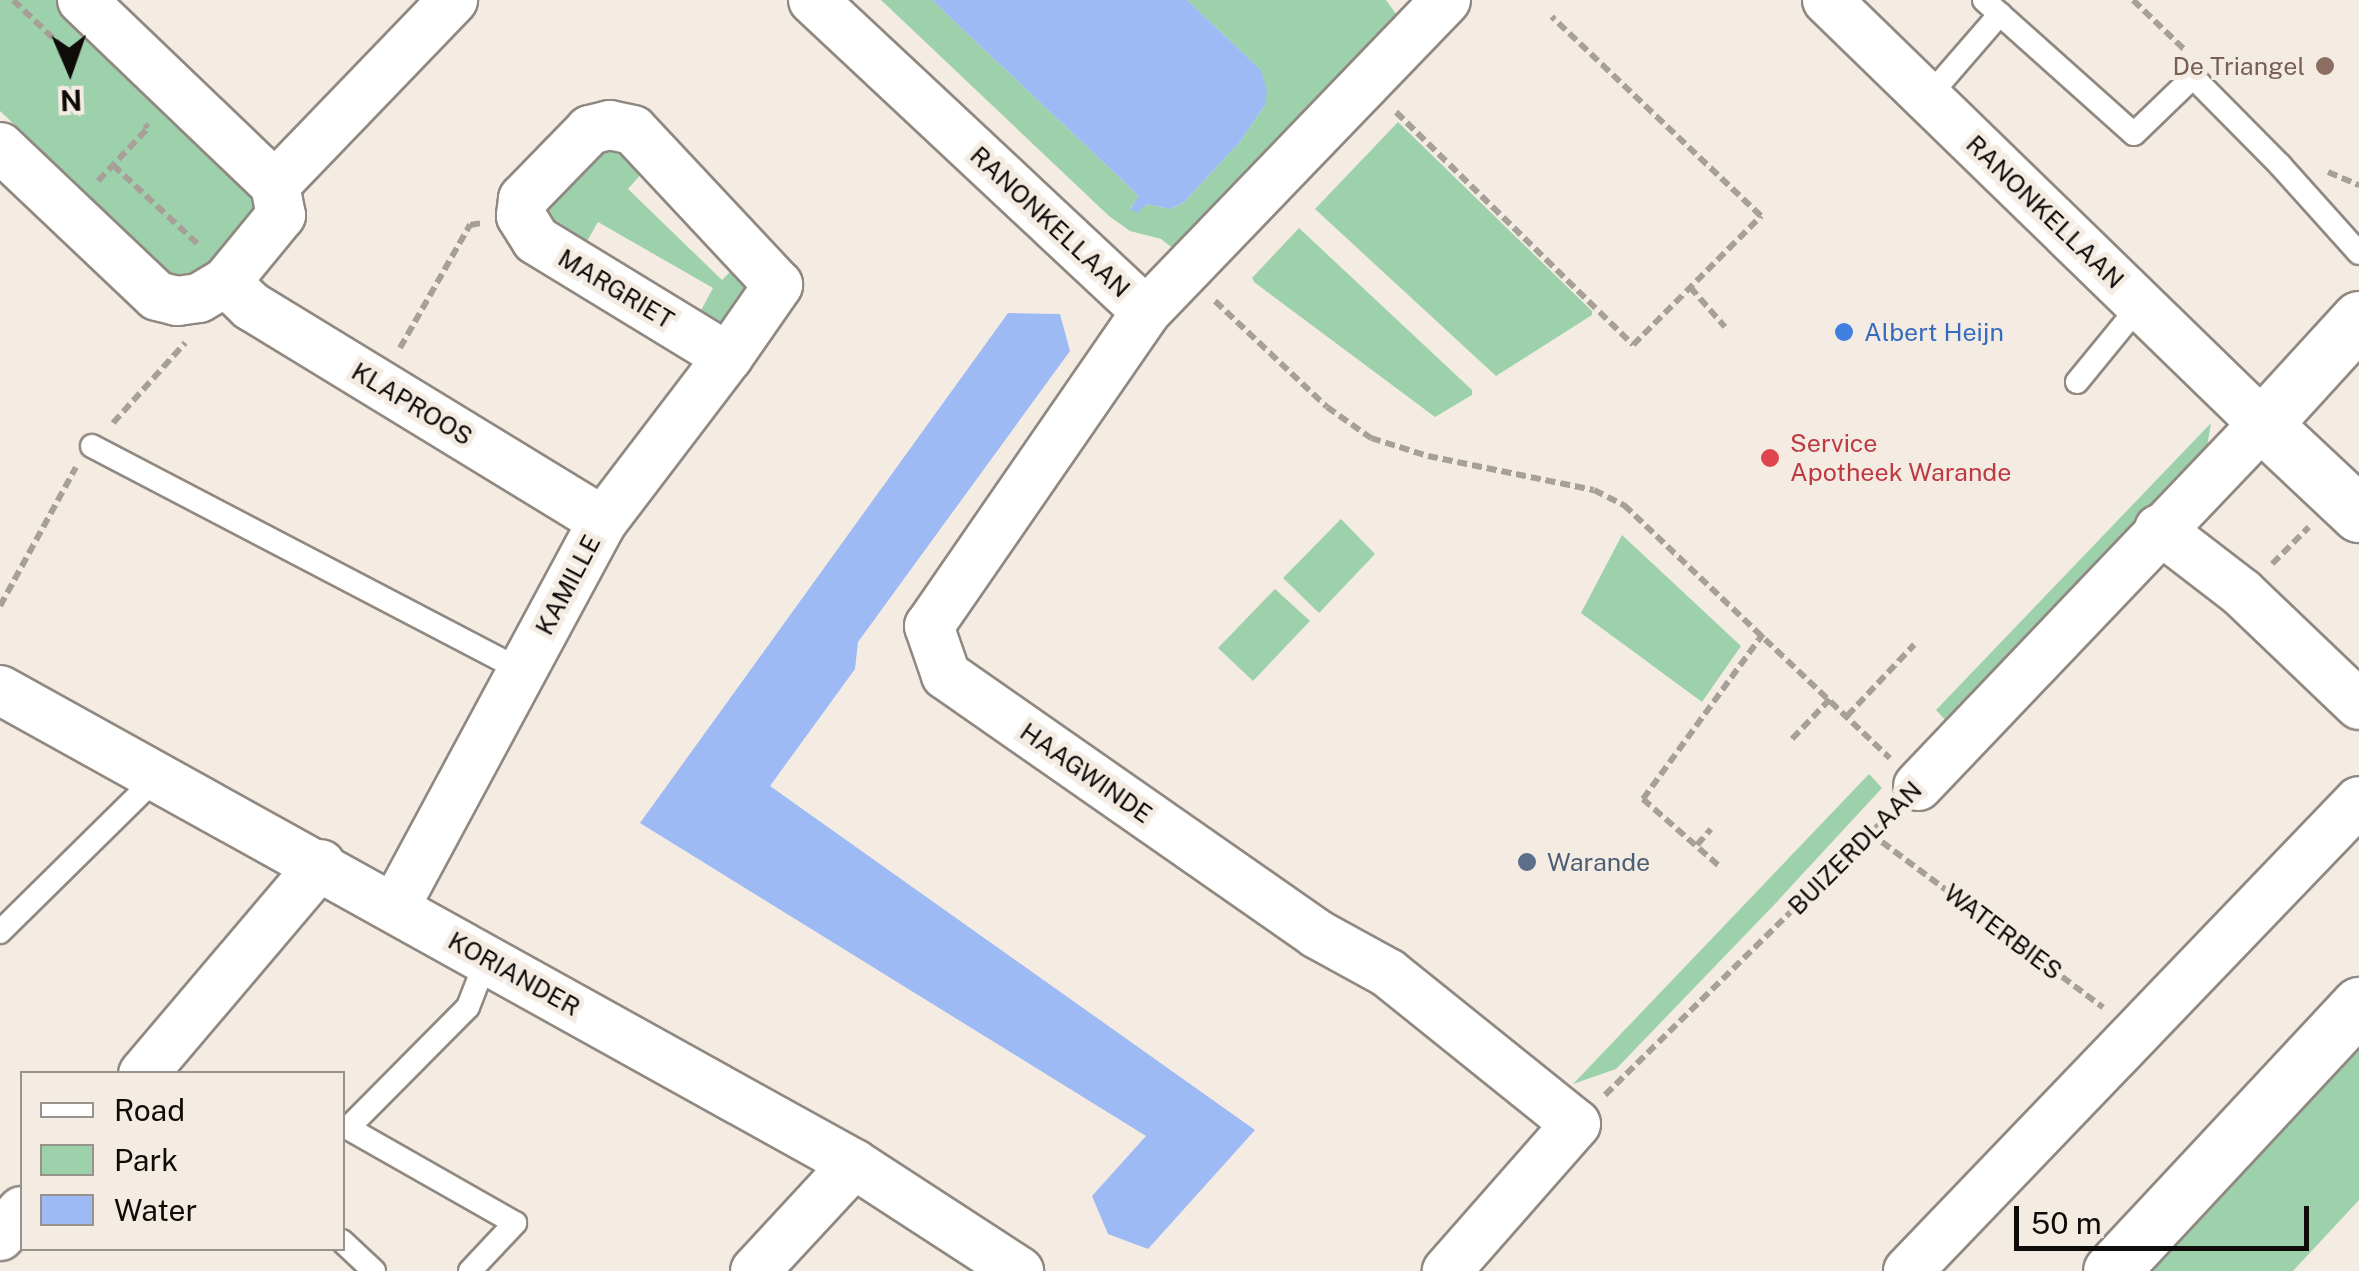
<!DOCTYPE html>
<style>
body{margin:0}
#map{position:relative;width:2359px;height:1271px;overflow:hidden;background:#f4ece3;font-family:"Public Sans",sans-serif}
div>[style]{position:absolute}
.green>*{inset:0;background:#9dd1ab}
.water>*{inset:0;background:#9dbaf4}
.path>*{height:6px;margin-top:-3px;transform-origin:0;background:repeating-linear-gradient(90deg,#a6a099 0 10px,transparent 0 15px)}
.roads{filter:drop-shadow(2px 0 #918981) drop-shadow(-2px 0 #918981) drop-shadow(0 2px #918981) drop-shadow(0 -2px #918981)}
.service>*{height:22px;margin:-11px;padding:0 11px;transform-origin:11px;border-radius:11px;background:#fff}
.minor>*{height:48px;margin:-24px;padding:0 24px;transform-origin:24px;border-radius:24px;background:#fff}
.tertiary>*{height:55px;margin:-27.5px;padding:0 27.5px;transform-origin:27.5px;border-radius:27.5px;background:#fff}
.dots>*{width:28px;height:28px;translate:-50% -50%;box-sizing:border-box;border:5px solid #f4ece3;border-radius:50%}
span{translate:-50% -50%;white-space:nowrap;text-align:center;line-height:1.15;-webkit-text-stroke:10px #f4ece3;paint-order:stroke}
.education-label{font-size:25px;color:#785e54}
.right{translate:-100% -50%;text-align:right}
.street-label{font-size:25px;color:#0e0b09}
.shop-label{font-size:25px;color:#366cbe}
.left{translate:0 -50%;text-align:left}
.health-label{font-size:25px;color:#be3a42}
.service-label{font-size:25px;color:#4e5e75}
.legend{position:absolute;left:20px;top:1071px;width:325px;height:180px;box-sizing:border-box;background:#f4ece3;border:2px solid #98928c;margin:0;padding:12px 18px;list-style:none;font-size:30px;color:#0e0b09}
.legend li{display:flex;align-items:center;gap:20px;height:50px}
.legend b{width:50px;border:2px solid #98928c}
.north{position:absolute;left:20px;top:20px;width:100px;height:100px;-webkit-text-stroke:8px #f4ece3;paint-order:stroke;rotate:178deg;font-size:28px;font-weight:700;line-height:40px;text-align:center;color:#0e0b09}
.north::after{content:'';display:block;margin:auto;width:35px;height:45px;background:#0e0b09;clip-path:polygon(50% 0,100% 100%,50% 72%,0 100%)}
.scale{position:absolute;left:2014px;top:1206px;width:295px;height:45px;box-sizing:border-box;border:5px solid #0e0b09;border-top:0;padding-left:12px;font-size:30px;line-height:35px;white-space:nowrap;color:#0e0b09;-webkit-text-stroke:8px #f4ece3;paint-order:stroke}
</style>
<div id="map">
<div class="green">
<div style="clip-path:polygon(0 0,65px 0,108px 42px,99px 52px,191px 139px,201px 130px,263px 203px,210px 274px,177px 287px,55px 182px,64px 172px,0 111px)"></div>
<div style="clip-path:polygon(881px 0,932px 0,1140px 197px,1130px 208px,1147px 204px,1170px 209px,1184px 202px,1239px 143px,1265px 105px,1261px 70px,1187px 0,1386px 0,1399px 18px,1175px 250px,1161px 239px,1130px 231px,1109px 216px)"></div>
<div style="clip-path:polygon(1398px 122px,1592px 311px,1592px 315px,1496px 376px,1315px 209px)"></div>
<div style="clip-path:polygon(607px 143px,647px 167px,628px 189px,722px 280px,743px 259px,762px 283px,730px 330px,699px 314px,713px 288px,598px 222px,583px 248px,544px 221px,546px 196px)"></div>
<div style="clip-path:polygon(1299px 228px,1472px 390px,1472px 395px,1435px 417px,1254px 282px,1252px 278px)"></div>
<div style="clip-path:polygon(2211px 423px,2206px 453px,1947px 722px,1936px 710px)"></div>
<div style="clip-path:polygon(1341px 519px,1375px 554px,1319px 613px,1283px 578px)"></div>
<div style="clip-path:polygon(1622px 535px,1741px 646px,1702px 702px,1581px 613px)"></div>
<div style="clip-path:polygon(1275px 589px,1310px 621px,1253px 681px,1218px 648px)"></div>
<div style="clip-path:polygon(1869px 774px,1882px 788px,1773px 906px,1616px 1069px,1573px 1084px)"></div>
<div style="clip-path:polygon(2359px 1031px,2359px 1200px,2293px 1271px,2133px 1271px)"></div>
</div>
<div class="water">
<div style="clip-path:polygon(932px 0,1187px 0,1261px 70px,1267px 91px,1265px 105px,1239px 143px,1184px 202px,1170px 209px,1147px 204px,1137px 213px,1130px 209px,1139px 196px)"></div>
<div style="clip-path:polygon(1008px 313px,1060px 314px,1070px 351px,858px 642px,855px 669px,770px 786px,1255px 1130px,1148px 1249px,1108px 1234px,1092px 1196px,1146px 1136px,640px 823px)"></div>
</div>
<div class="path">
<div style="left:13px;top:0;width:79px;rotate:43.5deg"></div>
<div style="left:2133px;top:0;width:74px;rotate:43.9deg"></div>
<div style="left:1396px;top:112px;width:332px;rotate:44.5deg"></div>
<div style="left:1633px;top:345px;width:182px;rotate:-45.2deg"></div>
<div style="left:1761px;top:216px;width:289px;rotate:-136.4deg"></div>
<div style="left:113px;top:165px;width:119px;rotate:43deg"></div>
<div style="left:2328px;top:172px;width:34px;rotate:23deg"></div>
<div style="left:98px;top:181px;width:73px;rotate:-46.7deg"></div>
<div style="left:148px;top:128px;width:5px;rotate:-127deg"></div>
<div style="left:1690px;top:287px;width:53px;rotate:48.8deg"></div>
<div style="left:1215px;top:301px;width:154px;rotate:43.4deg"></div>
<div style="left:1327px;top:407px;width:54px;rotate:35.2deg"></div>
<div style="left:1371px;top:438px;width:60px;rotate:17.5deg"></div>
<div style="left:1428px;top:456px;width:169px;rotate:11.6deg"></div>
<div style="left:1594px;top:490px;width:34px;rotate:27deg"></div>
<div style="left:1624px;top:505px;width:367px;rotate:43.6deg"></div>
<div style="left:400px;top:348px;width:142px;rotate:-60.4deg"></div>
<div style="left:470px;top:225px;width:11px;rotate:-10deg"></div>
<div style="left:113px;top:423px;width:108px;rotate:-48deg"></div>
<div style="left:2272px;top:564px;width:52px;rotate:-45deg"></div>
<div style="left:0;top:606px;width:158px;rotate:-61.3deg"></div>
<div style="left:1847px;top:716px;width:98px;rotate:-46.7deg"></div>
<div style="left:1792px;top:739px;width:55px;rotate:-46.5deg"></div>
<div style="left:1870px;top:833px;width:291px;rotate:36.8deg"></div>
<div style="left:1697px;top:845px;width:21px;rotate:-49deg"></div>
<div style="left:1718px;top:865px;width:100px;rotate:-138.7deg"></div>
<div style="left:1643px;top:799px;width:204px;rotate:-54deg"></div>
<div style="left:1605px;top:1095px;width:397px;rotate:-44.6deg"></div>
</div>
<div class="roads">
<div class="service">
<div style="left:1984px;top:0;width:201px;rotate:41.8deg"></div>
<div style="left:2134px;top:134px;width:82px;rotate:-44deg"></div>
<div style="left:2193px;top:77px;width:124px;rotate:45.3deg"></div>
<div style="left:2280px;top:165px;width:118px;rotate:48.1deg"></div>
<div style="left:1928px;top:97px;width:110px;rotate:-49.1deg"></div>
<div style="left:2077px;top:382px;width:99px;rotate:-50.7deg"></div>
<div style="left:92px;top:446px;width:485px;rotate:27.6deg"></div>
<div style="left:0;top:932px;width:222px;rotate:-44.6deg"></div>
<div style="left:342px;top:1241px;width:44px;rotate:43.2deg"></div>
<div style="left:470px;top:1271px;width:66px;rotate:-46.8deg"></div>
<div style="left:515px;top:1223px;width:192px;rotate:-150.4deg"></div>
<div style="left:348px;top:1128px;width:170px;rotate:-45.2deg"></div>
<div style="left:468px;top:1007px;width:53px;rotate:-68.8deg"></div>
</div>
<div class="minor">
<div style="left:82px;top:0;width:267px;rotate:43.8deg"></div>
<div style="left:275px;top:185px;width:31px;rotate:79deg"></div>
<div style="left:281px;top:215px;width:87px;rotate:129.4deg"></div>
<div style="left:813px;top:0;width:456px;rotate:43.1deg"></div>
<div style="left:1446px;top:0;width:433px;rotate:133.9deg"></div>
<div style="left:1146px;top:312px;width:382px;rotate:124.6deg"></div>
<div style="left:929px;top:626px;width:52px;rotate:70.9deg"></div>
<div style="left:946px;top:675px;width:452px;rotate:34.9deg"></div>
<div style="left:1317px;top:934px;width:81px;rotate:28.8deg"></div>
<div style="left:1388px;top:973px;width:241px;rotate:38.8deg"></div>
<div style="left:1576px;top:1124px;width:196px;rotate:131.3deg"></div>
<div style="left:1827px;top:0;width:608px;rotate:44.2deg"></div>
<div style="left:2263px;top:424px;width:500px;rotate:133.62deg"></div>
<div style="left:0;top:147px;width:216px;rotate:43.5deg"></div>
<div style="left:157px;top:296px;width:21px;rotate:14deg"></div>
<div style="left:177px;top:301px;width:22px;rotate:-8deg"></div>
<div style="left:199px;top:298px;width:31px;rotate:-31deg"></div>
<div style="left:226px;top:282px;width:35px;rotate:44deg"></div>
<div style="left:251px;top:306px;width:412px;rotate:31.4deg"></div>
<div style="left:275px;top:185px;width:257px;rotate:-46.1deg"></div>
<div style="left:2159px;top:529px;width:105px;rotate:37.6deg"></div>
<div style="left:2242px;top:593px;width:162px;rotate:43.7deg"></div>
<div style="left:0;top:690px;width:977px;rotate:29.03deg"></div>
<div style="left:854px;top:1164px;width:197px;rotate:33deg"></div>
<div style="left:395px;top:907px;width:438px;rotate:-61.7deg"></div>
<div style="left:603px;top:521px;width:206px;rotate:-52.7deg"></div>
<div style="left:728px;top:357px;width:88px;rotate:-55.2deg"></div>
<div style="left:778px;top:285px;width:212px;rotate:-133.1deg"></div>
<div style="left:633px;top:130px;width:24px;rotate:-168deg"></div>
<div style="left:610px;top:125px;width:21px;rotate:166deg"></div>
<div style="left:590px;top:130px;width:96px;rotate:134.2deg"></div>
<div style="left:523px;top:199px;width:17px;rotate:97deg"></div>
<div style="left:521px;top:216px;width:28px;rotate:58deg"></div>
<div style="left:536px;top:240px;width:225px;rotate:31.4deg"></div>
<div style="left:143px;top:1074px;width:275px;rotate:-49.7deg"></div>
<div style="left:0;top:1236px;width:33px;rotate:-49deg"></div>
<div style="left:755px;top:1271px;width:146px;rotate:-47.2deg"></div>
<div style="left:1908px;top:1271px;width:651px;rotate:-46.18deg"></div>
</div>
<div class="tertiary">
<div style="left:2359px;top:319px;width:142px;rotate:132.4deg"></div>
<div style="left:2263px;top:424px;width:132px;rotate:43.2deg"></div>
<div style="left:2111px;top:1271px;width:364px;rotate:-47deg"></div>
</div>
</div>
<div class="dots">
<div style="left:2325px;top:66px;background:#8d6e63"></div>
<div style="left:1844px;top:332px;background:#3f7fe0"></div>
<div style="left:1770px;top:458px;background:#e0444e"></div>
<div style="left:1527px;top:862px;background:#5c6f8a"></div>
</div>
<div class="education-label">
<span class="right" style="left:2305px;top:66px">De Triangel</span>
</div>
<div class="street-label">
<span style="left:2045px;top:212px;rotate:44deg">RANONKELLAAN</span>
<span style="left:1050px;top:222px;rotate:43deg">RANONKELLAAN</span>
<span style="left:616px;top:289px;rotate:31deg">MARGRIET</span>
<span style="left:412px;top:404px;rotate:31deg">KLAPROOS</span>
<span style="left:568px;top:585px;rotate:-62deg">KAMILLE</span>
<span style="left:1086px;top:773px;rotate:35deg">HAAGWINDE</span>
<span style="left:1855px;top:848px;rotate:-45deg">BUIZERDLAAN</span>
<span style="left:2003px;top:932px;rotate:37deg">WATERBIES</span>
<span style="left:514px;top:974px;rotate:29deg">KORIANDER</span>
</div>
<div class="shop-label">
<span class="left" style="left:1864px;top:332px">Albert Heijn</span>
</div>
<div class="health-label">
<span class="left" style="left:1790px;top:458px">Service<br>Apotheek Warande</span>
</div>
<div class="service-label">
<span class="left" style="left:1547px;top:862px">Warande</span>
</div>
<ul class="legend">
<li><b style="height:12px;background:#fff"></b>Road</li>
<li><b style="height:28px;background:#9dd1ab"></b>Park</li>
<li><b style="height:28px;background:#9dbaf4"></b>Water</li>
</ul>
<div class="north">N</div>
<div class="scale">50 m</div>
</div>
